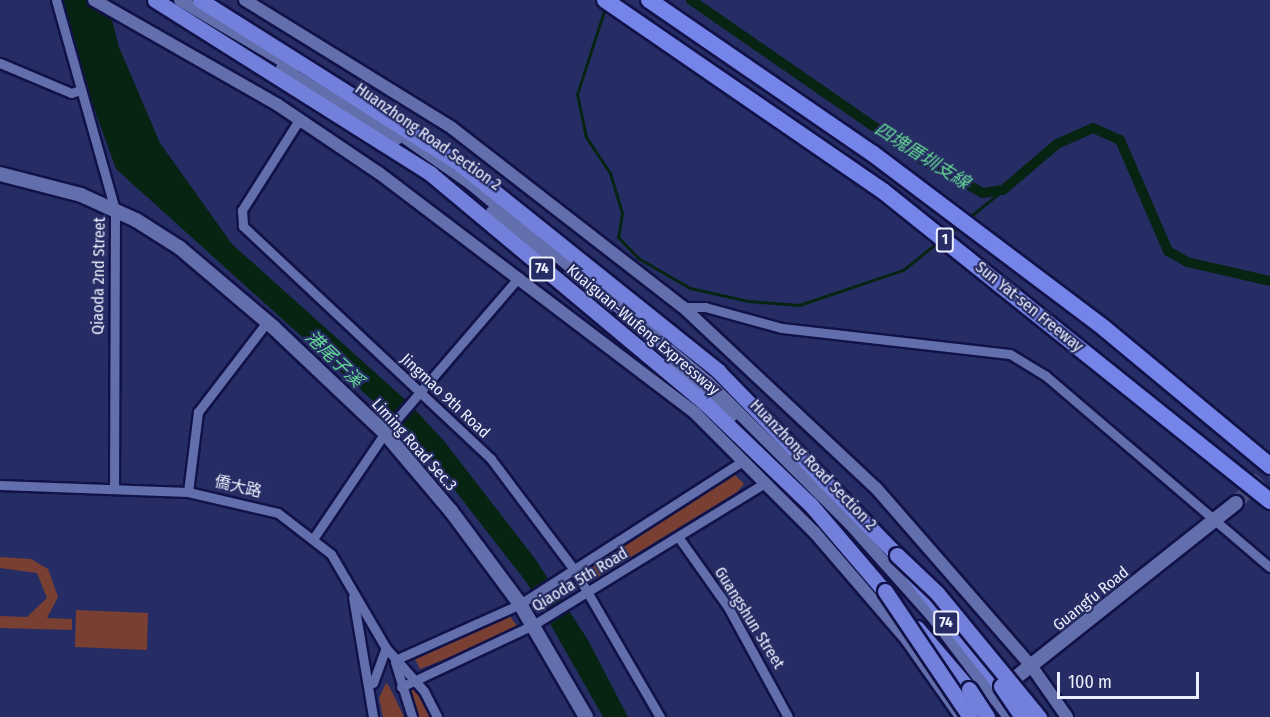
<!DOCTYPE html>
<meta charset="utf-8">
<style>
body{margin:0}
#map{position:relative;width:1270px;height:717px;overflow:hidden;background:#262d64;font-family:"Fira Sans Condensed","Noto Sans TC",sans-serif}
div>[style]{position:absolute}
.green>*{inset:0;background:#783f32}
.water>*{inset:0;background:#072413}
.stream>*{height:3px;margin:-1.5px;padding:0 1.5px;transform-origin:1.5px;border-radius:1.5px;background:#072413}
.canal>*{height:10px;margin:-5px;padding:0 5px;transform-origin:5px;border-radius:5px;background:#072413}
.secondary-tunnel>*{height:14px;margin-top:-7px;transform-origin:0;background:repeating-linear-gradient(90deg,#444a7b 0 14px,transparent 0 21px)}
.roads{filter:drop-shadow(2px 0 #111247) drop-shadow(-2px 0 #111247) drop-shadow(0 2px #111247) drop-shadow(0 -2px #111247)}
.minor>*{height:9px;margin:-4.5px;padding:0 4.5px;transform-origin:4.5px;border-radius:4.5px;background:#636fac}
.tertiary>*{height:12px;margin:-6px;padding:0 6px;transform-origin:6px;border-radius:6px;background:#636fac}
.secondary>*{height:14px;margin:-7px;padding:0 7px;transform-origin:7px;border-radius:7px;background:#636fac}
.trunk>*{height:15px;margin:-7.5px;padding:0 7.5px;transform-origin:7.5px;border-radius:7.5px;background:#7280dc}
.motorway>*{height:16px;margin:-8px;padding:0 8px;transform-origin:8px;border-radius:8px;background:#7584e8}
.bridges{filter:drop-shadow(2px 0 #111247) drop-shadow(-2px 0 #111247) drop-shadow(0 2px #111247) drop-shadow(0 -2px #111247)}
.trunk-bridge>*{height:15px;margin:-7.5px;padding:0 7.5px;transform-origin:7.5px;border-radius:7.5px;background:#7280dc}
span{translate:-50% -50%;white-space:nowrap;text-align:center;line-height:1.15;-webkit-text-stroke:4.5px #262d64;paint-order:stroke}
.shield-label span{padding:2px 4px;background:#262d64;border:2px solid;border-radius:4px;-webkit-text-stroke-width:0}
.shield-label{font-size:15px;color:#ebeefc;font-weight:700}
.street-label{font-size:16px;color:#ebeefc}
.water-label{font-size:18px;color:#65db94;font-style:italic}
.scale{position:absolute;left:1057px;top:672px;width:142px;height:27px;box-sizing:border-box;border:3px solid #ebeefc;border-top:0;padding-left:8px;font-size:18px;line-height:21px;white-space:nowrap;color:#ebeefc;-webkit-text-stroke:4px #262d64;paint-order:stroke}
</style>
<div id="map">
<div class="green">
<div style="clip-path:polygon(732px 472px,744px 484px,737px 492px,595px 579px,589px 569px,593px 564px)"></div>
<div style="clip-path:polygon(0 557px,31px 559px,48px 569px,58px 597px,47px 618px,72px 619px,72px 630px,0 628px,0 616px,27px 617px,47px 598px,37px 573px,0 568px)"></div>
<div style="clip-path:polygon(76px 610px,148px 613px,147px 650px,75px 647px)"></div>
<div style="clip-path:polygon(503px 616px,510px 616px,517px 626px,513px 632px,420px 669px,414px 657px,420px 651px)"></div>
<div style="clip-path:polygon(386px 683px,389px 686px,404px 717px,383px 717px,379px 698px)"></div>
<div style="clip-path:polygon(418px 688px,432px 717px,416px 717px,407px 692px)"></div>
</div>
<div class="water">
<div style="clip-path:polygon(55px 0,107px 0,119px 47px,160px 143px,232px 244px,409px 403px,444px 441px,536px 560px,588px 640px,628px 717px,603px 717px,527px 583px,415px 439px,116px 169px)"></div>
</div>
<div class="stream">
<div style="left:605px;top:8px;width:90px;rotate:108deg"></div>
<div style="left:577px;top:94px;width:44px;rotate:78.2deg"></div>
<div style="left:586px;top:137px;width:43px;rotate:56.3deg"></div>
<div style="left:610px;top:173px;width:42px;rotate:73.3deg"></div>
<div style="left:622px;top:213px;width:24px;rotate:99deg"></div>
<div style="left:618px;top:237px;width:29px;rotate:46deg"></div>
<div style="left:638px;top:258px;width:60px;rotate:30deg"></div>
<div style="left:690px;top:288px;width:59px;rotate:12.6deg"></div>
<div style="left:748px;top:301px;width:51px;rotate:4.5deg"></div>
<div style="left:799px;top:305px;width:110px;rotate:-18.6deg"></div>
<div style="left:903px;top:270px;width:45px;rotate:-38.7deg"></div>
<div style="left:967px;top:219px;width:46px;rotate:-38.9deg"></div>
<div style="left:946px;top:236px;width:17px;rotate:-40deg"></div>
</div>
<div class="canal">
<div style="left:691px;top:0;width:281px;rotate:34.7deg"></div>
<div style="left:922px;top:160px;width:69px;rotate:28.4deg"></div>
<div style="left:983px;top:193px;width:20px;rotate:-9deg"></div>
<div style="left:1003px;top:190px;width:71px;rotate:-40.4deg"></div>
<div style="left:1057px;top:144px;width:39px;rotate:-24deg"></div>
<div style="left:1093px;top:128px;width:30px;rotate:24deg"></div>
<div style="left:1120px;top:140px;width:121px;rotate:66.6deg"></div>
<div style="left:1168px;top:251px;width:22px;rotate:30deg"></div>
<div style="left:1187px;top:262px;width:85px;rotate:12.9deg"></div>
</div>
<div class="secondary-tunnel">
<div style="left:1236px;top:503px;width:48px;rotate:-45deg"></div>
</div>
<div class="roads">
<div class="minor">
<div style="left:56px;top:0;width:218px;rotate:74.3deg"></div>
<div style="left:115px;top:210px;width:278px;rotate:90.2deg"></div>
<div style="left:0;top:63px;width:77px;rotate:22.9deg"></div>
<div style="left:71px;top:93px;width:9px;rotate:-18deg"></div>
<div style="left:299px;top:120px;width:107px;rotate:122.3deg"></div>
<div style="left:242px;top:210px;width:16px;rotate:86deg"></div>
<div style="left:243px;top:226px;width:340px;rotate:43.2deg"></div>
<div style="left:491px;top:459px;width:140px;rotate:53.1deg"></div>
<div style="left:575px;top:571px;width:169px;rotate:59.8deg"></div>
<div style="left:683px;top:307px;width:22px"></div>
<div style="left:705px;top:307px;width:80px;rotate:15.3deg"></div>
<div style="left:782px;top:328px;width:229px;rotate:6.5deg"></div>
<div style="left:1010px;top:354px;width:42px;rotate:31.4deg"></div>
<div style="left:1046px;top:376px;width:294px;rotate:40.5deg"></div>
<div style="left:0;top:485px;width:188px;rotate:2.1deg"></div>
<div style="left:188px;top:492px;width:92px;rotate:13.1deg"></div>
<div style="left:278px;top:513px;width:67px;rotate:37.7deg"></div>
<div style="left:331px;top:554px;width:109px;rotate:59.7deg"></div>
<div style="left:386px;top:648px;width:57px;rotate:48.5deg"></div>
<div style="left:424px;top:691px;width:29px;rotate:63deg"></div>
<div style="left:188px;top:492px;width:81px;rotate:-82.9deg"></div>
<div style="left:198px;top:412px;width:113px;rotate:-52.5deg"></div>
<div style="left:315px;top:536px;width:123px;rotate:-55.9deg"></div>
<div style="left:384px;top:434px;width:207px;rotate:-49.3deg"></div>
<div style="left:679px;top:538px;width:85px;rotate:54.6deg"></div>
<div style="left:728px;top:607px;width:125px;rotate:61.4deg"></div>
<div style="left:353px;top:597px;width:122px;rotate:80.5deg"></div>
<div style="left:395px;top:660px;width:137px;rotate:-24.1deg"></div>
<div style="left:520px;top:604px;width:266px;rotate:-32.7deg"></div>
<div style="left:395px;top:662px;width:58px;rotate:72.8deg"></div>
<div style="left:373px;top:683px;width:37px;rotate:-70deg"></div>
<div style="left:401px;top:687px;width:146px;rotate:-25.2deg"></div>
<div style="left:533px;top:625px;width:272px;rotate:-31.5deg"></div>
</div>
<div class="tertiary">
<div style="left:94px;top:0;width:212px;rotate:29.7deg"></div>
<div style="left:278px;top:105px;width:122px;rotate:34deg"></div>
<div style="left:379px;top:173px;width:397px;rotate:37.2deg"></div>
<div style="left:695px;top:413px;width:170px;rotate:45deg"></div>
<div style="left:815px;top:533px;width:141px;rotate:49.3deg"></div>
<div style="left:907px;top:640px;width:92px;rotate:54.8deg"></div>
<div style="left:180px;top:0;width:131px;rotate:30.7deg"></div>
<div style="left:245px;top:0;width:243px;rotate:31.7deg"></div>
<div style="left:452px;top:128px;width:292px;rotate:37.8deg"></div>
<div style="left:683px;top:307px;width:265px;rotate:43.2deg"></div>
<div style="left:876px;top:488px;width:237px;rotate:48.9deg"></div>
<div style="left:1032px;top:667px;width:61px;rotate:55deg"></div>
<div style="left:282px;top:68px;width:135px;rotate:31.7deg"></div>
<div style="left:394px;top:130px;width:94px;rotate:35deg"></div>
<div style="left:471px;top:184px;width:309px;rotate:39.9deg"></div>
<div style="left:708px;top:382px;width:202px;rotate:45deg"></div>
<div style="left:851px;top:525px;width:123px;rotate:48.3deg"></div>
<div style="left:933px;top:617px;width:126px;rotate:52.8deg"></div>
<div style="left:492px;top:212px;width:67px;rotate:41.3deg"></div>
<div style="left:672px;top:361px;width:81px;rotate:42.5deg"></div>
</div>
<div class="secondary">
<div style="left:0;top:174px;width:84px;rotate:14.5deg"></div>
<div style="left:81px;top:195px;width:60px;rotate:24.4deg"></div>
<div style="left:136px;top:220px;width:52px;rotate:32.5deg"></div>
<div style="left:180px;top:248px;width:122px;rotate:40.3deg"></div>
<div style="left:273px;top:327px;width:154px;rotate:43.4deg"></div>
<div style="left:385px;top:433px;width:102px;rotate:49.8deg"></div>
<div style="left:451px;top:511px;width:116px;rotate:53.4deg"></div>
<div style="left:520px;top:604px;width:131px;rotate:59.7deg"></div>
<div style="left:971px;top:713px;width:338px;rotate:-38.4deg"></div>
</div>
<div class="trunk">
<div style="left:155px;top:0;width:326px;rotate:32.2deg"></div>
<div style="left:431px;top:174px;width:360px;rotate:39.9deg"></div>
<div style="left:707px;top:405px;width:144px;rotate:43.9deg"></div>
<div style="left:811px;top:505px;width:126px;rotate:49.5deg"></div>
<div style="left:200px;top:0;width:307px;rotate:32.2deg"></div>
<div style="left:460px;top:164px;width:331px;rotate:38.7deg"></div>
<div style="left:718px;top:371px;width:257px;rotate:45.8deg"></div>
<div style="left:897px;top:555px;width:167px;rotate:51.6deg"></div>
<div style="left:917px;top:628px;width:80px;rotate:49.6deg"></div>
</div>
<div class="motorway">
<div style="left:605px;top:0;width:337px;rotate:34.5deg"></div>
<div style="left:883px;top:191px;width:496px;rotate:38.7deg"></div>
<div style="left:649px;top:0;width:270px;rotate:34.5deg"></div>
<div style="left:872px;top:153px;width:291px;rotate:37deg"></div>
<div style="left:1104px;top:328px;width:216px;rotate:39.7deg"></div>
</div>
</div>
<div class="bridges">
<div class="trunk-bridge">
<div style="left:897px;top:555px;width:55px;rotate:43.5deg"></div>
<div style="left:937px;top:593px;width:161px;rotate:50.6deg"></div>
<div style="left:885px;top:591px;width:152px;rotate:56deg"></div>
<div style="left:1001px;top:686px;width:37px;rotate:56deg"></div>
<div style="left:969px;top:689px;width:33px;rotate:57deg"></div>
</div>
</div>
<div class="shield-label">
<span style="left:945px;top:240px">1</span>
<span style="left:542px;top:269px">74</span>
<span style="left:946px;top:623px">74</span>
</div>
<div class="street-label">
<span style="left:428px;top:137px;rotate:35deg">Huanzhong Road Section 2</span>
<span style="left:99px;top:276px;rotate:-89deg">Qiaoda 2nd Street</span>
<span style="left:1029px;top:307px;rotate:39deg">Sun Yat-sen Freeway</span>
<span style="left:643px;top:330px;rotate:40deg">Kuaiguan-Wufeng Expressway</span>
<span style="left:445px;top:396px;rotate:43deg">Jingmao 9th Road</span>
<span style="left:414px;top:445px;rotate:48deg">Liming Road Sec.3</span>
<span style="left:813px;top:465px;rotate:46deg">Huanzhong Road Section 2</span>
<span style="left:238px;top:487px;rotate:13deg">僑大路</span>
<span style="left:580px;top:580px;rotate:-31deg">Qiaoda 5th Road</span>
<span style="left:1091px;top:599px;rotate:-39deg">Guangfu Road</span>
<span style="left:749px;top:618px;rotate:58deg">Guangshun Street</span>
</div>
<div class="water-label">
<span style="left:922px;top:156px;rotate:32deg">四塊厝圳支線</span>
<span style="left:334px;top:359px;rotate:44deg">港尾子溪</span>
</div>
<div class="scale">100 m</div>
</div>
